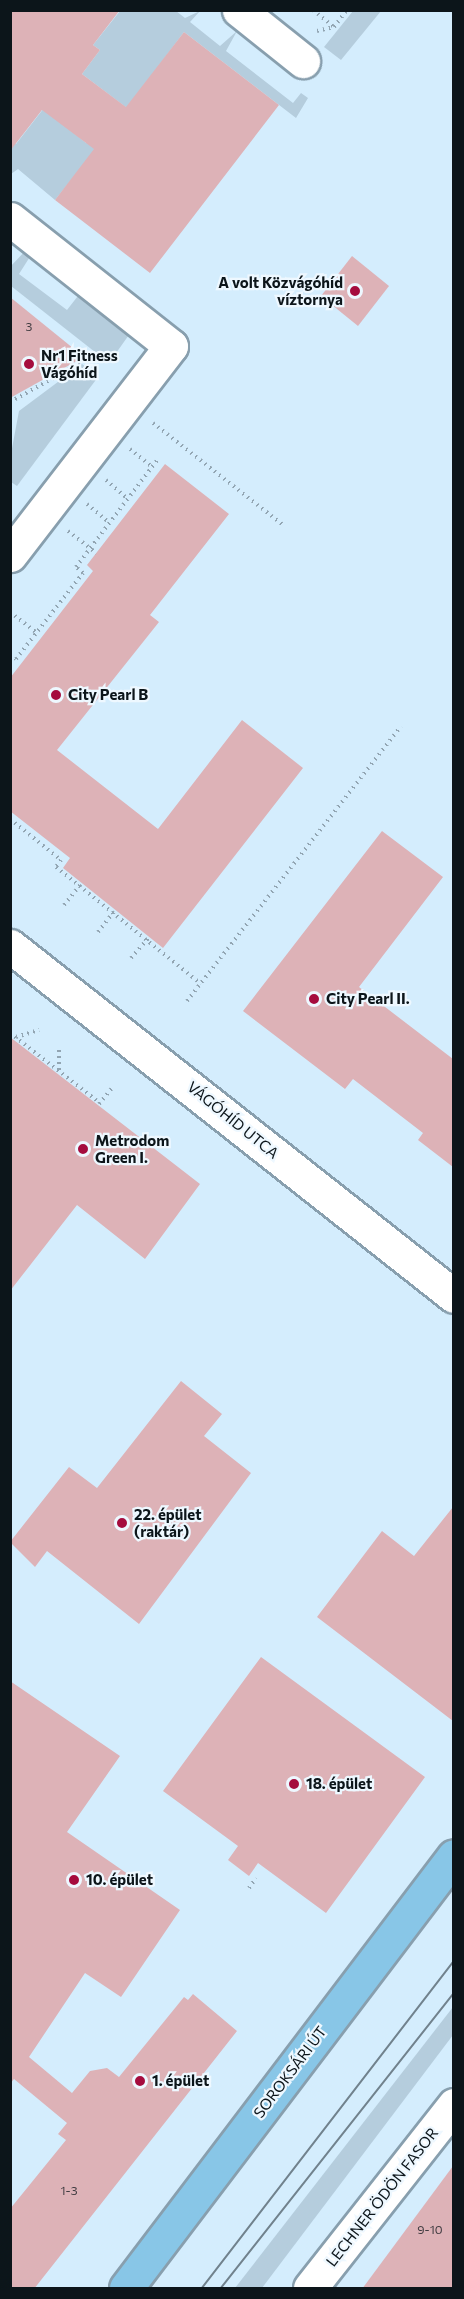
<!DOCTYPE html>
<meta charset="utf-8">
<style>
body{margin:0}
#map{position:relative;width:464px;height:2299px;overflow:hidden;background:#d4edfd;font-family:Commissioner,sans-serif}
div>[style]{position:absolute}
.green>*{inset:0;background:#b5cddd}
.building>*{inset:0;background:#ddb2b7}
.path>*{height:4px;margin-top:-2px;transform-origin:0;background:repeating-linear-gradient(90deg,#92a5b2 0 1.5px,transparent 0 6px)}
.roads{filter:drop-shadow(2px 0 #889fae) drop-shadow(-2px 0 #889fae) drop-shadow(0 2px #889fae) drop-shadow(0 -2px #889fae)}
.minor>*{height:33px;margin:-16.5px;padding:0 16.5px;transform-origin:16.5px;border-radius:16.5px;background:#fff}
.major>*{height:33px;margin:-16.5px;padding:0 16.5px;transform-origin:16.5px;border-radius:16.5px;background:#88c6e7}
.tram>*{height:1.5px;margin:-0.75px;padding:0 0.75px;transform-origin:0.75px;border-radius:0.75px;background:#71828d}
.dots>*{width:16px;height:16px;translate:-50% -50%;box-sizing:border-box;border:3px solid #eef8ff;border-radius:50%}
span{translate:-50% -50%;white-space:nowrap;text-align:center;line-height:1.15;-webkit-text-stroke:4.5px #eef8ff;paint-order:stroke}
.number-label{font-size:12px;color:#403c41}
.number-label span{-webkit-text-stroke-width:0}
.poi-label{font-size:15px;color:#0c151a;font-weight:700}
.right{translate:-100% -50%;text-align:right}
.left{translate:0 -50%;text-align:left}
.street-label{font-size:15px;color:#0c151a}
.frame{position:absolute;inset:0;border:12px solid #0c151a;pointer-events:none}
</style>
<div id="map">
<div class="green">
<div style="clip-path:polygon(120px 11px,176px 11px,185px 18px,200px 11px,190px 22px,220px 46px,237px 31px,226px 51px,293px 103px,301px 93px,308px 98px,296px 118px,184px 32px,127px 108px,82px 74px,100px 50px,93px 45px)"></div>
<div style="clip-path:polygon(353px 11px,381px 11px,341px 60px,324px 47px)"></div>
<div style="clip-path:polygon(44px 108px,86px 143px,103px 140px,55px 200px,18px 169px,11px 174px,10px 140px,16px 144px)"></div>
<div style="clip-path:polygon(27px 249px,33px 252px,19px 274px,67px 310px,81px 292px,131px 332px,109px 363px,11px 286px,10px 267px)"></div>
<div style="clip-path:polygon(82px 364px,98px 377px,17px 486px,11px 482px,10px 459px,19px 411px)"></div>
<div style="clip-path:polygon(453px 2007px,453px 2035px,262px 2288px,235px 2288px)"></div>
</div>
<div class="building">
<div style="clip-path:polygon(10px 10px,120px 10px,93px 45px,100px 50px,82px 74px,126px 107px,184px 32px,279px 105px,150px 273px,55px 200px,94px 149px,42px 110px,10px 151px)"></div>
<div style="clip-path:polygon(352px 256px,389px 286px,358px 326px,321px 296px)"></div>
<div style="clip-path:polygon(10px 297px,84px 357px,10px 398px)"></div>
<div style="clip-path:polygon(165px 464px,229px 514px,150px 615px,159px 622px,57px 750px,158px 829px,242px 720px,303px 768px,163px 948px,63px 868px,70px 858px,10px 811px,10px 678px,93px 571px,87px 565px)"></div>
<div style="clip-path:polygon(382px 831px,443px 877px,359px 987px,453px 1059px,453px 1167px,418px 1140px,423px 1133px,353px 1079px,345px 1089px,243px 1011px)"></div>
<div style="clip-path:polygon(10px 1037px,200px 1184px,145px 1259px,77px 1205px,10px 1291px)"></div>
<div style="clip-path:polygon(181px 1381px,222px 1414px,204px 1436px,251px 1473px,139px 1624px,47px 1551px,35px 1567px,10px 1542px,69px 1467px,97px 1488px)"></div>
<div style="clip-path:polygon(453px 1507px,453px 1721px,317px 1617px,382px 1531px,414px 1556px)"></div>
<div style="clip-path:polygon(261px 1657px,425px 1777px,326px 1913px,258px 1863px,249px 1876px,228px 1860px,238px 1846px,163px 1791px)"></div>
<div style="clip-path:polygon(10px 1681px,120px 1756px,67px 1832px,180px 1910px,121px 1997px,85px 1973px,29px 2057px,72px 2093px,90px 2071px,107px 2068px,119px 2077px,184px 1997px,188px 2000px,193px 1994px,237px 2031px,34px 2289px,10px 2289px,10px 2209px,66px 2140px,58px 2134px,67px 2123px,14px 2079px,10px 2084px)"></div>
<div style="clip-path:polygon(453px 2166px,453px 2289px,362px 2289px)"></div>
</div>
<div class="path">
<div style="left:313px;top:10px;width:27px;rotate:39deg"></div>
<div style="left:334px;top:27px;width:21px;rotate:-53deg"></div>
<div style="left:317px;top:31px;width:17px;rotate:-13deg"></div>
<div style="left:10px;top:402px;width:95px;rotate:-29deg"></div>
<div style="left:153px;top:423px;width:164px;rotate:38.1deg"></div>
<div style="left:130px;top:449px;width:28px;rotate:39deg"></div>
<div style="left:106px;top:480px;width:29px;rotate:41deg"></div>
<div style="left:87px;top:504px;width:30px;rotate:40deg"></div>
<div style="left:68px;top:531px;width:36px;rotate:38deg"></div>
<div style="left:10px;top:612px;width:34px;rotate:38deg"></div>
<div style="left:10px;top:655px;width:7px;rotate:34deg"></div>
<div style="left:16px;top:659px;width:109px;rotate:-52.1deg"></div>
<div style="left:83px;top:573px;width:9px;rotate:-139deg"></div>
<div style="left:76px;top:567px;width:136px;rotate:-52.8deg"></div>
<div style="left:10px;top:819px;width:65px;rotate:38.8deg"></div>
<div style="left:61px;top:860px;width:9px;rotate:126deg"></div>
<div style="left:56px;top:867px;width:186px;rotate:38.9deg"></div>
<div style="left:64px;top:905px;width:28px;rotate:-51deg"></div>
<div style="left:98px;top:932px;width:28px;rotate:-52deg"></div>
<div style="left:131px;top:958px;width:28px;rotate:-49deg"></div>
<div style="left:187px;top:1001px;width:348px;rotate:-52.1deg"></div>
<div style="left:10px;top:1033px;width:114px;rotate:37.9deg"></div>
<div style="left:16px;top:1037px;width:24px;rotate:-17deg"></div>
<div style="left:59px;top:1070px;width:24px;rotate:-90deg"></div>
<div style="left:99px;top:1104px;width:22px;rotate:-51deg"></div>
<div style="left:249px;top:1888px;width:12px;rotate:-55deg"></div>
</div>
<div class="roads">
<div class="minor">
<div style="left:239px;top:10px;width:82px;rotate:38.6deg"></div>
<div style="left:10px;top:219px;width:205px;rotate:38.3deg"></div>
<div style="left:171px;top:346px;width:264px;rotate:127.6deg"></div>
<div style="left:10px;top:946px;width:565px;rotate:38.25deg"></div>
<div style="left:310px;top:2288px;width:233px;rotate:-51.8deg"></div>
</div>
<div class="major">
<div style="left:126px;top:2288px;width:542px;rotate:-52.79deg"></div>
</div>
</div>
<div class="tram">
<div style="left:202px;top:2288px;width:413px;rotate:-52.4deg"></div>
<div style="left:221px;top:2288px;width:376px;rotate:-51.7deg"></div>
</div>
<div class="dots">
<div style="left:355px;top:291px;background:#a50c3e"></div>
<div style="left:29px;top:364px;background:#a50c3e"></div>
<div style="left:56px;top:695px;background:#a50c3e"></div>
<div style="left:314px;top:999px;background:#a50c3e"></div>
<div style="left:83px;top:1149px;background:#a50c3e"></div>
<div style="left:122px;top:1523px;background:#a50c3e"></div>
<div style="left:294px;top:1784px;background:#a50c3e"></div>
<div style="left:74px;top:1880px;background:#a50c3e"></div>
<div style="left:140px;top:2081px;background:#a50c3e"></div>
</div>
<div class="number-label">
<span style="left:29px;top:327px">3</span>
<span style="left:69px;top:2191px">1-3</span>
<span style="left:430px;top:2230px">9-10</span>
</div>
<div class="poi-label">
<span class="right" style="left:343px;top:291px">A volt Közvágóhíd<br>víztornya</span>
<span class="left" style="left:41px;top:364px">Nr1 Fitness<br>Vágóhíd</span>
<span class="left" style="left:68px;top:695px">City Pearl B</span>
<span class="left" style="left:326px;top:999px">City Pearl II.</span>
<span class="left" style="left:95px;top:1149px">Metrodom<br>Green I.</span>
<span class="left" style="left:134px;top:1523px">22. épület<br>(raktár)</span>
<span class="left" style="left:306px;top:1784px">18. épület</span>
<span class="left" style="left:86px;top:1880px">10. épület</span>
<span class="left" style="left:152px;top:2081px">1. épület</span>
</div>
<div class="street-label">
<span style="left:233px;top:1120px;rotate:39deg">VÁGÓHÍD UTCA</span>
<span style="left:290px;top:2072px;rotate:-53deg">SOROKSÁRI ÚT</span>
<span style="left:382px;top:2197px;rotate:-52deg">LECHNER ÖDÖN FASOR</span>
</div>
<div class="frame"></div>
</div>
